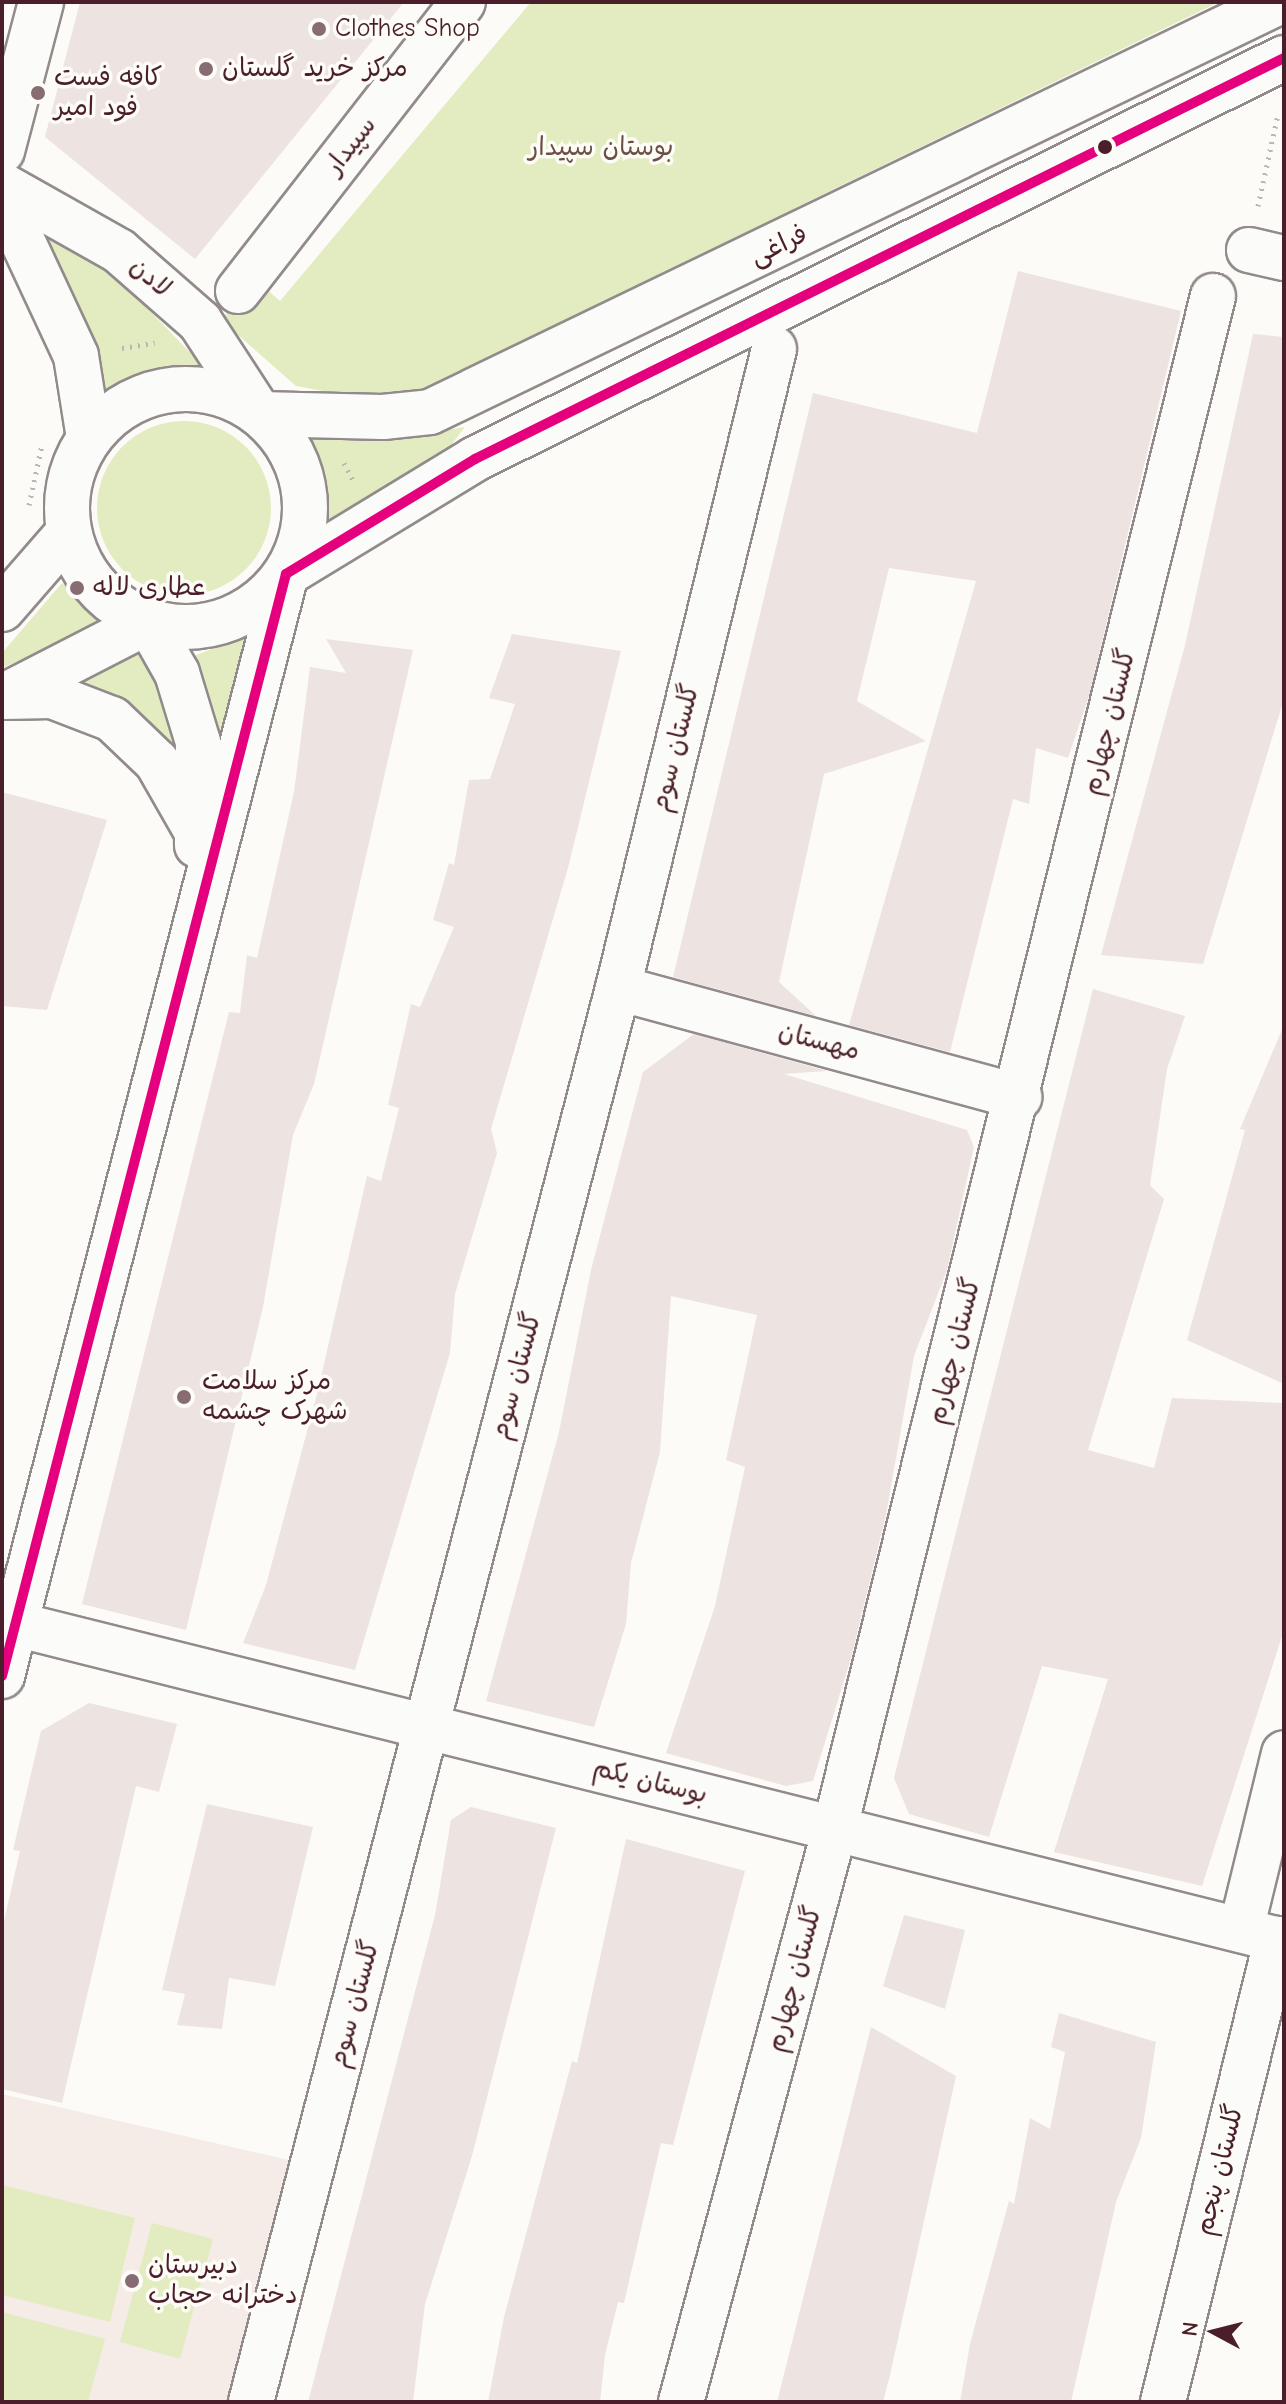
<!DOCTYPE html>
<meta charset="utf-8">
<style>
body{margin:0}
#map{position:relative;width:1286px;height:2404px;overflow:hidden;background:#fcfbf8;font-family:"Comic Neue","Playpen Sans Arabic",sans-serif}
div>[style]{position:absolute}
.built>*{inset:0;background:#f5ebe7}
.green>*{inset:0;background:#e3ecc1}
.round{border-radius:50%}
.building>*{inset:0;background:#ede3e1}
.path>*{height:5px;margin-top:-2.5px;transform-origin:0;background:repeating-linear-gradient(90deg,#bbb6b6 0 2px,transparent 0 8px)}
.roads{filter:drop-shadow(2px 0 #928a8b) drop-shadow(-2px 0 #928a8b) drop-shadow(0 2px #928a8b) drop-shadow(0 -2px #928a8b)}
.minor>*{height:44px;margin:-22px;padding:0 22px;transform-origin:22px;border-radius:22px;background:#fbfbf9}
.minor>.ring{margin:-22px;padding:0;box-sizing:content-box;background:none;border:44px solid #fbfbf9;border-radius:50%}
.bus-1>*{height:10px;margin:-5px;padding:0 5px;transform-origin:5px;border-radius:5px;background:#e5007d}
.dots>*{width:22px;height:22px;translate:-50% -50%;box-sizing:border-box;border:4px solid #fdfcf7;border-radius:50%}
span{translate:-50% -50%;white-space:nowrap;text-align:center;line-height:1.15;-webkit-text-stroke:7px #fdfcf7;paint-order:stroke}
.poi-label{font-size:26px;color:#4a1f2b}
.left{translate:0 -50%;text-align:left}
.street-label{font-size:26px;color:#4a1f2b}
.park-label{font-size:26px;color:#6b4f45}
.frame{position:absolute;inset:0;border:4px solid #4a1f2b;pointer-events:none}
.north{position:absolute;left:1174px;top:2292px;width:80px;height:80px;-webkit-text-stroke:6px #fdfcf7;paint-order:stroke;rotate:277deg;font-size:22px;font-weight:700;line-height:32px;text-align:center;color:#4a1f2b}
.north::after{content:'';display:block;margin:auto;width:28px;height:36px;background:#4a1f2b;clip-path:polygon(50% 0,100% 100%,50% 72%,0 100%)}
</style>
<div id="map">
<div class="built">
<div style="clip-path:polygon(2px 2094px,293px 2161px,231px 2402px,2px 2402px)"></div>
</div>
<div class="green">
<div style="clip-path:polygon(531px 2px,1219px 2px,799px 206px,638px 293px,422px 394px,367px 399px,296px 386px,221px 320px,256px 280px,280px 301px)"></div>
<div style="clip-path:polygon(38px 230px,66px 237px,120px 280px,207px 370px,140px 374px,99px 399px,91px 346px,68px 282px)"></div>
<div class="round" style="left:97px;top:421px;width:174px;height:174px"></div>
<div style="clip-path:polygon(465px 427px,448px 449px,318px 527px,322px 482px,306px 437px,386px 440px)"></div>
<div style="clip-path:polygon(62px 583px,103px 625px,2px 668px,2px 653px)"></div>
<div style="clip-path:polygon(257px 633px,226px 761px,193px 656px)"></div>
<div style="clip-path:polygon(144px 652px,154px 664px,186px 763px,54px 684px)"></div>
<div style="clip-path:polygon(2px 2185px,135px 2218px,110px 2322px,2px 2295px)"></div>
<div style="clip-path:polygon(152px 2223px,213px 2239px,180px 2359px,120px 2342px)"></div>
<div style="clip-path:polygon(2px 2312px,105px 2339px,88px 2402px,2px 2402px)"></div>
</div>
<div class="building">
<div style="clip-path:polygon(80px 2px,404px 2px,195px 259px,45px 137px)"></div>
<div style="clip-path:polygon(1018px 271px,1181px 311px,1089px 696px,1068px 758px,1036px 748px,1029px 804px,1013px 799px,950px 1052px,849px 1025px,976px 581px,889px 568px,857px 701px,926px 741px,824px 774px,779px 982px,816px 1016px,673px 977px,813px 393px,977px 433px)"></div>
<div style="clip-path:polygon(1253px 334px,1284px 337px,1284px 699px,1203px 964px,1101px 955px,1185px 645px)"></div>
<div style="clip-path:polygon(512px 634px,621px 651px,568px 868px,491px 1129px,497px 1153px,455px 1294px,450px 1353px,355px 1670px,243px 1643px,266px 1585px,318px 1390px,367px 1176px,381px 1181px,399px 1108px,388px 1105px,411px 1004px,420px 1007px,454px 927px,433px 920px,449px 863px,454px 865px,469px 780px,490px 779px,515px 704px,489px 698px)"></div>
<div style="clip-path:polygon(326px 639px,413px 650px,314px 1084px,293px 1135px,263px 1307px,186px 1630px,82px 1604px,229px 1012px,240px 1013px,247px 955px,257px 958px,294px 792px,310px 667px,346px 673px)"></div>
<div style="clip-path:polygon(2px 792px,107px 820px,47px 1010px,2px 1006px)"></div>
<div style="clip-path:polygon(1093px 989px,1185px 1016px,1167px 1069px,1150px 1185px,1164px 1199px,1088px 1450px,1154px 1468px,1172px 1398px,1284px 1403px,1284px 1630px,1202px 1886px,1054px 1852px,1108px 1679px,1042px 1666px,989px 1837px,909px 1814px,894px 1778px)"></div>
<div style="clip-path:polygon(1284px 1025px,1284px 1384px,1187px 1340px,1245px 1130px,1240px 1129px)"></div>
<div style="clip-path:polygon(694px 1034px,827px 1071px,784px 1074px,967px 1130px,974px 1147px,947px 1270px,914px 1356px,886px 1515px,851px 1658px,813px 1781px,786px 1786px,666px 1753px,715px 1606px,745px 1467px,726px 1460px,757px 1315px,671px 1296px,660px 1452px,631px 1563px,626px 1624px,594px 1727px,486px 1701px,559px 1432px,591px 1270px,643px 1072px)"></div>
<div style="clip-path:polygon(89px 1703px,177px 1724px,159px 1792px,136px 1786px,62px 2103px,2px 2089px,2px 1930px,20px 1851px,13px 1850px,41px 1731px)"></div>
<div style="clip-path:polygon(207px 1804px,313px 1827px,275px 1986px,229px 1978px,222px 2029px,177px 2025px,185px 1994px,162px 1990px)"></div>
<div style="clip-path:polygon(471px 1807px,556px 1828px,472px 2156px,425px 2304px,413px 2402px,308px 2402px,435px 1915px,451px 1820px)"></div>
<div style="clip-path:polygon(626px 1839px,745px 1871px,673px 2145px,661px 2143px,624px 2303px,618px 2302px,605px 2355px,600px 2402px,488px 2402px,504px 2317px,572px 2061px,577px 2063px)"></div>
<div style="clip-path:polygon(904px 1915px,965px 1930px,945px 2009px,883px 1986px)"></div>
<div style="clip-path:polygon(1059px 2013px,1156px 2042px,1141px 2138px,1116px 2202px,1071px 2402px,960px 2402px,970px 2344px,1009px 2201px,1014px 2204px,1030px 2118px,1050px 2129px,1065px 2052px,1051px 2047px)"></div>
<div style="clip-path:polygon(871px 2027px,956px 2076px,890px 2375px,883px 2402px,777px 2402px)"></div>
</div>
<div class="path">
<div style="left:1258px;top:206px;width:94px;rotate:-77.7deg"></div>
<div style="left:122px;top:348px;width:33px;rotate:-9deg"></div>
<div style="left:344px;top:463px;width:21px;rotate:62deg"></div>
<div style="left:29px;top:505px;width:61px;rotate:-77.8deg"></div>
</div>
<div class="roads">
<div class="minor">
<div style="left:2px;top:151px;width:154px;rotate:-75.3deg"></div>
<div style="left:2px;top:185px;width:134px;rotate:29.4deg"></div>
<div style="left:119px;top:251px;width:108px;rotate:41.2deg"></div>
<div style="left:200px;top:322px;width:110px;rotate:56.9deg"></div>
<div style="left:260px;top:414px;width:123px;rotate:1.4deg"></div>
<div style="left:383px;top:417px;width:47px;rotate:-6.1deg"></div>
<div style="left:430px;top:412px;width:943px;rotate:-25.78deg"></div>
<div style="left:2px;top:197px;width:175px;rotate:65deg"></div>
<div style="left:76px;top:356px;width:83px;rotate:81deg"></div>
<div style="left:1249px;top:250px;width:36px;rotate:13deg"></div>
<div style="left:238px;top:291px;width:366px;rotate:-52.1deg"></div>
<div class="ring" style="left:67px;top:389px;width:194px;height:194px"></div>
<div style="left:2px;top:609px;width:102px;rotate:-49deg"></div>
<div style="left:2px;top:697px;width:164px;rotate:-27.2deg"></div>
<div style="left:148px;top:622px;width:59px;rotate:60.4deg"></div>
<div style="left:177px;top:673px;width:72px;rotate:73.1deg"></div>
<div style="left:198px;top:742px;width:103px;rotate:90.6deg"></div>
<div style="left:4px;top:697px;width:48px;rotate:-1.2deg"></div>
<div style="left:52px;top:696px;width:64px;rotate:21deg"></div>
<div style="left:112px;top:719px;width:62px;rotate:43.7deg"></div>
<div style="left:157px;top:762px;width:81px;rotate:60.3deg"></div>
<div style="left:618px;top:988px;width:416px;rotate:15.2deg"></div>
<div style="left:15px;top:1624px;width:1308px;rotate:14.03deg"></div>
<div style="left:2px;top:1676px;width:1138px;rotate:-75.55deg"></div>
<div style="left:286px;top:574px;width:221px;rotate:-31.3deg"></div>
<div style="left:475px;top:459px;width:903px;rotate:-26.37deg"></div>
<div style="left:1241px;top:1930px;width:182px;rotate:-76.3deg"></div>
<div style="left:251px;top:2402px;width:1461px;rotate:-75.45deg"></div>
<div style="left:618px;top:988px;width:658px;rotate:-76.28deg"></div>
<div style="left:681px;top:2402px;width:594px;rotate:-74.98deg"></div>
<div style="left:835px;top:1828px;width:1578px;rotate:-76.14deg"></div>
<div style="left:1163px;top:2402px;width:477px;rotate:-76.2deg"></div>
</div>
</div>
<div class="bus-1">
<div style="left:2px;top:1676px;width:1138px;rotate:-75.55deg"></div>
<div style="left:286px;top:574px;width:221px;rotate:-31.3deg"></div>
<div style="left:475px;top:459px;width:903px;rotate:-26.37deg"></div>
</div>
<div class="dots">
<div style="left:319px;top:29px;background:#886c73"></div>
<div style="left:206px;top:69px;background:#886c73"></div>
<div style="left:38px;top:93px;background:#886c73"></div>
<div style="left:1105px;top:147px;background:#4a1f2b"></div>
<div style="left:77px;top:588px;background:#886c73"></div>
<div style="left:184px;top:1397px;background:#886c73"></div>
<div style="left:132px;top:2281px;background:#886c73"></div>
</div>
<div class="poi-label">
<span class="left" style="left:335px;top:29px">Clothes Shop</span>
<span class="left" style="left:222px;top:69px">مرکز خرید گلستان</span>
<span class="left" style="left:54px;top:93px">کافه فست<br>فود امیر</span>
<span class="left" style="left:93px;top:588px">عطاری لاله</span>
<span class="left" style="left:202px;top:1397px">مرکز سلامت<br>شهرک چشمه</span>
<span class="left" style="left:148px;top:2281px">دبیرستان<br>دخترانه حجاب</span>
</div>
<div class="street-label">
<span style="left:351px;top:146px;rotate:-52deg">سپیدار</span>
<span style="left:779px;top:246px;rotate:-26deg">فراغی</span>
<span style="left:150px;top:278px;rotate:41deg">لادن</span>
<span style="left:1110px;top:722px;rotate:-76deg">گلستان چهارم</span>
<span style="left:676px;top:748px;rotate:-76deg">گلستان سوم</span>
<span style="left:819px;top:1042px;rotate:15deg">مهستان</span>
<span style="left:955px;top:1351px;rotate:-76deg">گلستان چهارم</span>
<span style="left:517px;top:1376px;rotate:-75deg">گلستان سوم</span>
<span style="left:650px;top:1782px;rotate:14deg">بوستان یکم</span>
<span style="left:795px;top:1979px;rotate:-75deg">گلستان چهارم</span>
<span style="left:355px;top:2004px;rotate:-75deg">گلستان سوم</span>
<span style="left:1220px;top:2170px;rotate:-76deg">گلستان پنجم</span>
</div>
<div class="park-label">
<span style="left:601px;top:148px">بوستان سپیدار</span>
</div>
<div class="frame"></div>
<div class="north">N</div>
</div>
